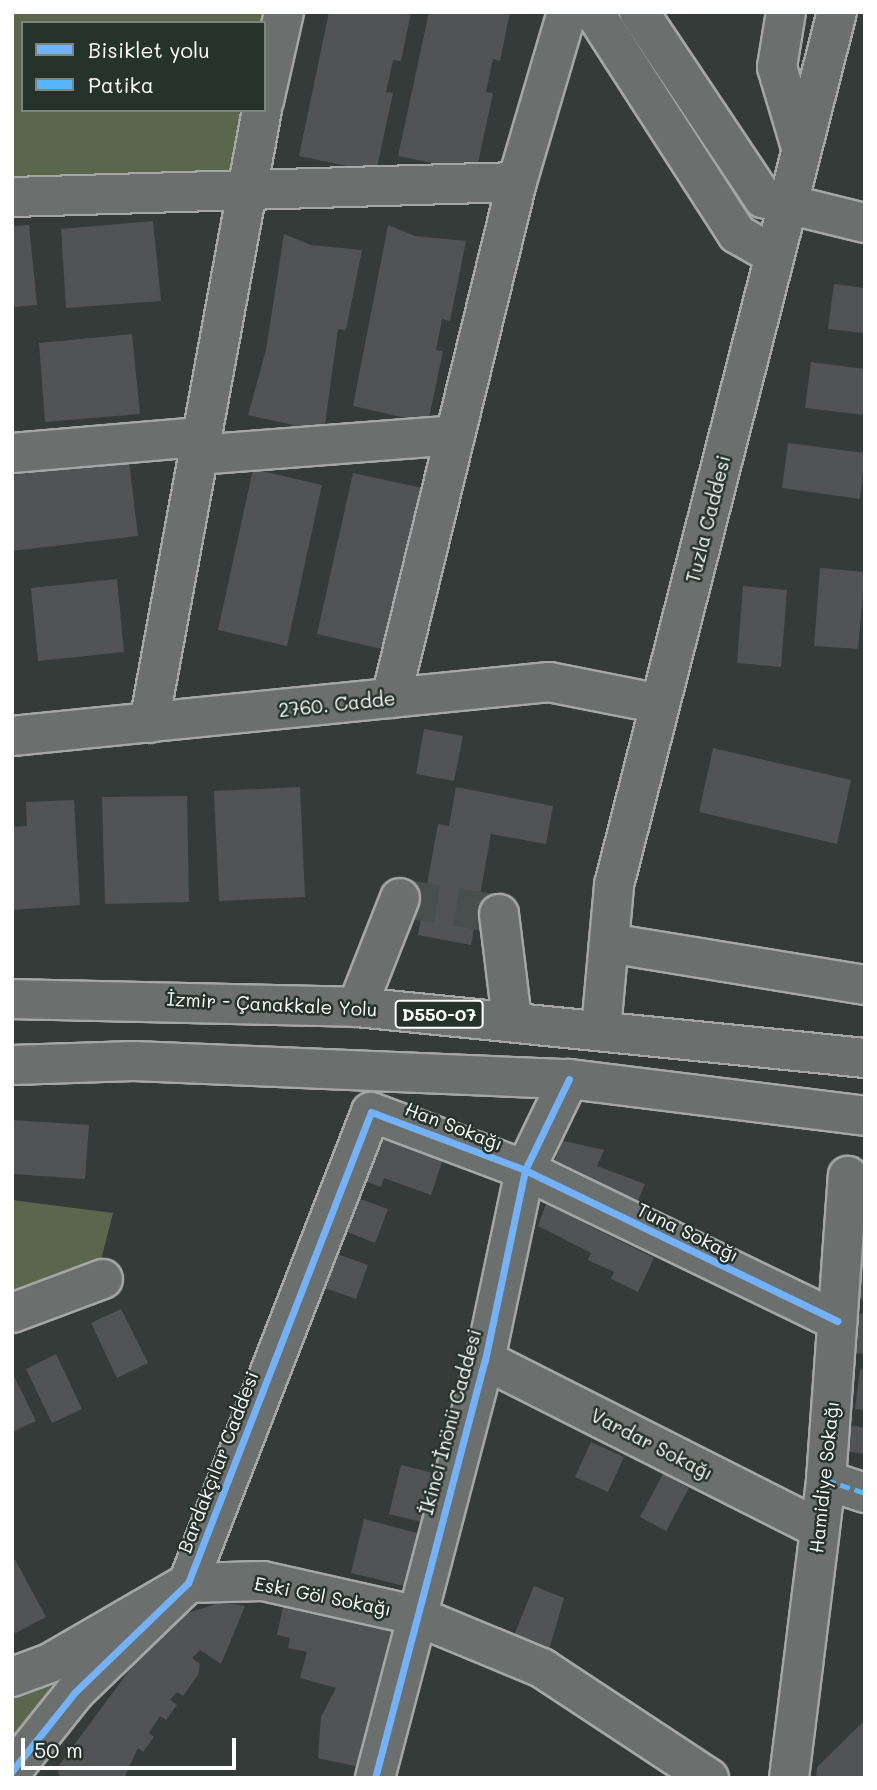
<!DOCTYPE html>
<meta charset="utf-8">
<style>
body{margin:0}
#map{position:relative;width:877px;height:1790px;overflow:hidden;background:#353b39;font-family:Mali,sans-serif}
div>[style]{position:absolute}
.green>*{inset:0;background:#5a674c}
.building>*{inset:0;background:#515355}
.minor-tunnel>*{height:38px;margin-top:-19px;transform-origin:0;background:repeating-linear-gradient(90deg,#494f4d 0 38px,transparent 0 57px)}
.roads{filter:drop-shadow(2px 0 #a4a7a6) drop-shadow(-2px 0 #a4a7a6) drop-shadow(0 2px #a4a7a6) drop-shadow(0 -2px #a4a7a6)}
.minor>*{height:38px;margin:-19px;padding:0 19px;transform-origin:19px;border-radius:19px;background:#6b6f6d}
.major>*{height:38px;margin:-19px;padding:0 19px;transform-origin:19px;border-radius:19px;background:#6b6f6d}
.highway>*{height:38px;margin:-19px;padding:0 19px;transform-origin:19px;border-radius:19px;background:#6b6f6d}
.quiet>*{height:5px;margin-top:-2.5px;transform-origin:0;background:repeating-linear-gradient(90deg,#56b5f8 0 10px,transparent 0 15px)}
.cycleway>*{height:7px;margin:-3.5px;padding:0 3.5px;transform-origin:3.5px;border-radius:3.5px;background:#73b2f8}
span{translate:-50% -50%;white-space:nowrap;text-align:center;line-height:1.15;-webkit-text-stroke:5px #26332d;paint-order:stroke}
.shield-label span{padding:2px 5px;background:#26332d;border:2px solid;border-radius:5px;-webkit-text-stroke-width:0}
.shield-label{font-size:18px;color:#fff;font-weight:700}
.street-label{font-size:19px;color:#fff}
.frame{position:absolute;inset:0;border:14px solid #fff;pointer-events:none}
.legend{position:absolute;left:21px;top:21px;width:245px;height:91px;box-sizing:border-box;background:#26332d;border:2px solid #7d8581;margin:0;padding:9px 12px;list-style:none;font-size:21px;color:#fff}
.legend li{display:flex;align-items:center;gap:14px;height:35px}
.legend b{width:35px;border:2px solid #7d8581}
.scale{position:absolute;left:21px;top:1738px;width:215px;height:32px;box-sizing:border-box;border:4px solid #fff;border-top:0;padding-left:9px;font-size:21px;line-height:24px;white-space:nowrap;color:#fff;-webkit-text-stroke:5px #26332d;paint-order:stroke}
</style>
<div id="map">
<div class="green">
<div style="clip-path:polygon(12px 12px,264px 12px,262px 23px,23px 23px,23px 110px,246px 110px,233px 175px,12px 177px)"></div>
<div style="clip-path:polygon(12px 1200px,113px 1213px,100px 1264px,12px 1294px)"></div>
<div style="clip-path:polygon(56px 1678px,15px 1743px,12px 1741px,12px 1691px)"></div>
</div>
<div class="building">
<div style="clip-path:polygon(329px 12px,411px 12px,401px 61px,393px 60px,386px 92px,393px 93px,376px 172px,299px 156px)"></div>
<div style="clip-path:polygon(429px 12px,510px 12px,500px 61px,493px 59px,486px 92px,493px 93px,476px 172px,398px 156px)"></div>
<div style="clip-path:polygon(153px 221px,161px 301px,66px 308px,61px 229px)"></div>
<div style="clip-path:polygon(29px 225px,37px 305px,12px 307px,12px 226px)"></div>
<div style="clip-path:polygon(388px 225px,415px 236px,466px 241px,450px 321px,442px 319px,436px 350px,443px 351px,428px 423px,353px 406px)"></div>
<div style="clip-path:polygon(284px 234px,311px 245px,362px 250px,346px 330px,338px 329px,324px 432px,248px 415px,266px 350px)"></div>
<div style="clip-path:polygon(834px 284px,865px 288px,865px 333px,828px 329px)"></div>
<div style="clip-path:polygon(132px 334px,140px 414px,45px 422px,39px 343px)"></div>
<div style="clip-path:polygon(811px 362px,865px 369px,865px 415px,805px 408px)"></div>
<div style="clip-path:polygon(788px 443px,865px 453px,860px 499px,782px 488px)"></div>
<div style="clip-path:polygon(129px 461px,138px 536px,12px 551px,12px 475px)"></div>
<div style="clip-path:polygon(253px 469px,322px 485px,287px 646px,218px 630px)"></div>
<div style="clip-path:polygon(353px 473px,422px 488px,386px 650px,317px 634px)"></div>
<div style="clip-path:polygon(820px 568px,865px 572px,858px 649px,814px 646px)"></div>
<div style="clip-path:polygon(117px 579px,124px 652px,38px 661px,31px 588px)"></div>
<div style="clip-path:polygon(743px 586px,787px 590px,781px 667px,737px 663px)"></div>
<div style="clip-path:polygon(424px 729px,463px 736px,454px 781px,416px 774px)"></div>
<div style="clip-path:polygon(713px 748px,851px 780px,837px 844px,699px 812px)"></div>
<div style="clip-path:polygon(300px 787px,305px 897px,219px 901px,214px 791px)"></div>
<div style="clip-path:polygon(456px 787px,553px 806px,546px 844px,491px 834px,471px 945px,418px 935px,438px 824px,449px 826px)"></div>
<div style="clip-path:polygon(187px 796px,189px 902px,105px 904px,102px 797px)"></div>
<div style="clip-path:polygon(74px 800px,80px 905px,12px 910px,12px 827px,27px 826px,26px 802px)"></div>
<div style="clip-path:polygon(12px 1120px,89px 1125px,85px 1179px,12px 1174px)"></div>
<div style="clip-path:polygon(381px 1134px,444px 1156px,431px 1195px,384px 1178px,381px 1187px,365px 1181px)"></div>
<div style="clip-path:polygon(563px 1141px,604px 1150px,597px 1166px,645px 1184px,637px 1203px,552px 1167px)"></div>
<div style="clip-path:polygon(357px 1198px,388px 1209px,375px 1243px,345px 1231px)"></div>
<div style="clip-path:polygon(546px 1204px,654px 1258px,638px 1292px,611px 1279px,614px 1272px,588px 1260px,591px 1253px,538px 1226px)"></div>
<div style="clip-path:polygon(863px 1248px,865px 1248px,865px 1300px,857px 1299px)"></div>
<div style="clip-path:polygon(337px 1254px,368px 1265px,356px 1299px,325px 1288px)"></div>
<div style="clip-path:polygon(121px 1309px,148px 1363px,117px 1378px,91px 1323px)"></div>
<div style="clip-path:polygon(857px 1313px,865px 1314px,865px 1354px,852px 1353px)"></div>
<div style="clip-path:polygon(56px 1354px,82px 1409px,52px 1423px,26px 1369px)"></div>
<div style="clip-path:polygon(860px 1369px,865px 1370px,865px 1410px,855px 1409px)"></div>
<div style="clip-path:polygon(12px 1372px,36px 1421px,12px 1432px)"></div>
<div style="clip-path:polygon(850px 1425px,865px 1428px,865px 1454px,845px 1451px)"></div>
<div style="clip-path:polygon(591px 1442px,624px 1457px,608px 1492px,575px 1477px)"></div>
<div style="clip-path:polygon(401px 1465px,437px 1474px,426px 1523px,389px 1514px)"></div>
<div style="clip-path:polygon(663px 1474px,689px 1488px,666px 1531px,640px 1517px)"></div>
<div style="clip-path:polygon(364px 1519px,421px 1534px,408px 1587px,351px 1573px)"></div>
<div style="clip-path:polygon(12px 1554px,46px 1617px,12px 1635px)"></div>
<div style="clip-path:polygon(534px 1586px,564px 1598px,547px 1657px,511px 1643px)"></div>
<div style="clip-path:polygon(223px 1602px,245px 1606px,221px 1664px,200px 1650px,192px 1658px,200px 1664px,198px 1675px,183px 1696px,177px 1692px,170px 1700px,177px 1705px,166px 1720px,160px 1716px,149px 1733px,154px 1737px,143px 1752px,138px 1748px,124px 1778px,60px 1777px,57px 1768px,157px 1633px,178px 1616px)"></div>
<div style="clip-path:polygon(284px 1603px,396px 1632px,359px 1767px,318px 1758px,321px 1717px,336px 1688px,300px 1678px,307px 1652px,288px 1648px,290px 1638px,277px 1635px)"></div>
<div style="clip-path:polygon(865px 1720px,865px 1778px,816px 1778px,817px 1767px)"></div>
</div>
<div class="minor-tunnel">
<div style="left:400px;top:898px;width:100px;rotate:9.2deg"></div>
</div>
<div class="roads">
<div class="minor">
<div style="left:594px;top:12px;width:264px;rotate:57.2deg"></div>
<div style="left:737px;top:234px;width:43px;rotate:29.6deg"></div>
<div style="left:639px;top:12px;width:224px;rotate:56.3deg"></div>
<div style="left:763px;top:198px;width:105px;rotate:13.8deg"></div>
<div style="left:786px;top:12px;width:56px;rotate:99.3deg"></div>
<div style="left:777px;top:67px;width:80px;rotate:73.4deg"></div>
<div style="left:264px;top:101px;width:91px;rotate:-77.3deg"></div>
<div style="left:12px;top:197px;width:505px;rotate:-1.7deg"></div>
<div style="left:12px;top:453px;width:189px;rotate:-4.9deg"></div>
<div style="left:197px;top:455px;width:259px;rotate:-4.4deg"></div>
<div style="left:391px;top:698px;width:531px;rotate:-76.28deg"></div>
<div style="left:517px;top:182px;width:177px;rotate:-73.6deg"></div>
<div style="left:149px;top:723px;width:623px;rotate:-79.56deg"></div>
<div style="left:12px;top:736px;width:540px;rotate:-5.74deg"></div>
<div style="left:549px;top:682px;width:113px;rotate:11.2deg"></div>
<div style="left:499px;top:914px;width:107px;rotate:83deg"></div>
<div style="left:357px;top:1007px;width:117px;rotate:-68.5deg"></div>
<div style="left:12px;top:1313px;width:97px;rotate:-20.5deg"></div>
<div style="left:485px;top:1360px;width:374px;rotate:26.8deg"></div>
<div style="left:826px;top:1480px;width:41px;rotate:18.4deg"></div>
<div style="left:12px;top:1677px;width:40px;rotate:-20.2deg"></div>
<div style="left:50px;top:1663px;width:160px;rotate:-30.1deg"></div>
<div style="left:188px;top:1583px;width:75px;rotate:-1.5deg"></div>
<div style="left:263px;top:1581px;width:155px;rotate:12.7deg"></div>
<div style="left:414px;top:1615px;width:139px;rotate:22.5deg"></div>
<div style="left:542px;top:1668px;width:200px;rotate:33.4deg"></div>
<div style="left:12px;top:1771px;width:101px;rotate:-51.4deg"></div>
<div style="left:75px;top:1692px;width:157px;rotate:-44deg"></div>
<div style="left:188px;top:1583px;width:505px;rotate:-68.77deg"></div>
<div style="left:371px;top:1112px;width:165px;rotate:20.6deg"></div>
<div style="left:525px;top:1170px;width:347px;rotate:25.8deg"></div>
<div style="left:375px;top:1778px;width:432px;rotate:-75.3deg"></div>
<div style="left:485px;top:1360px;width:194px;rotate:-78.1deg"></div>
<div style="left:525px;top:1170px;width:101px;rotate:-64.2deg"></div>
<div style="left:789px;top:1778px;width:300px;rotate:-82.9deg"></div>
<div style="left:826px;top:1480px;width:305px;rotate:-85.9deg"></div>
</div>
<div class="major">
<div style="left:609px;top:943px;width:259px;rotate:9.3deg"></div>
<div style="left:601px;top:1029px;width:145px;rotate:-84.8deg"></div>
<div style="left:614px;top:885px;width:901px;rotate:-75.67deg"></div>
</div>
<div class="highway">
<div style="left:12px;top:999px;width:345px;rotate:1.3deg"></div>
<div style="left:357px;top:1007px;width:511px;rotate:5.73deg"></div>
<div style="left:12px;top:1065px;width:122px;rotate:-1.9deg"></div>
<div style="left:134px;top:1061px;width:435px;rotate:2.4deg"></div>
<div style="left:569px;top:1079px;width:298px;rotate:7.1deg"></div>
</div>
</div>
<div class="quiet">
<div style="left:826px;top:1480px;width:41px;rotate:18.4deg"></div>
</div>
<div class="cycleway">
<div style="left:12px;top:1771px;width:101px;rotate:-51.4deg"></div>
<div style="left:75px;top:1692px;width:157px;rotate:-44deg"></div>
<div style="left:188px;top:1583px;width:505px;rotate:-68.77deg"></div>
<div style="left:371px;top:1112px;width:165px;rotate:20.6deg"></div>
<div style="left:525px;top:1170px;width:347px;rotate:25.8deg"></div>
<div style="left:375px;top:1778px;width:432px;rotate:-75.3deg"></div>
<div style="left:485px;top:1360px;width:194px;rotate:-78.1deg"></div>
<div style="left:525px;top:1170px;width:101px;rotate:-64.2deg"></div>
</div>
<div class="shield-label">
<span style="left:439px;top:1014px">D550-07</span>
</div>
<div class="street-label">
<span style="left:708px;top:519px;rotate:-76deg">Tuzla Caddesi</span>
<span style="left:337px;top:704px;rotate:-6deg">2760. Cadde</span>
<span style="left:272px;top:1004px;rotate:3deg">İzmir - Çanakkale Yolu</span>
<span style="left:454px;top:1126px;rotate:21deg">Han Sokağı</span>
<span style="left:688px;top:1232px;rotate:26deg">Tuna Sokağı</span>
<span style="left:450px;top:1422px;rotate:-75deg">İkinci İnönü Caddesi</span>
<span style="left:652px;top:1444px;rotate:27deg">Vardar Sokağı</span>
<span style="left:218px;top:1462px;rotate:-69deg">Bardakçılar Caddesi</span>
<span style="left:824px;top:1477px;rotate:-84deg">Hamidiye Sokağı</span>
<span style="left:323px;top:1596px;rotate:11deg">Eski Göl Sokağı</span>
</div>
<div class="frame"></div>
<ul class="legend">
<li><b style="height:9px;background:#73b2f8"></b>Bisiklet yolu</li>
<li><b style="height:9px;background:#56b5f8"></b>Patika</li>
</ul>
<div class="scale">50 m</div>
</div>
